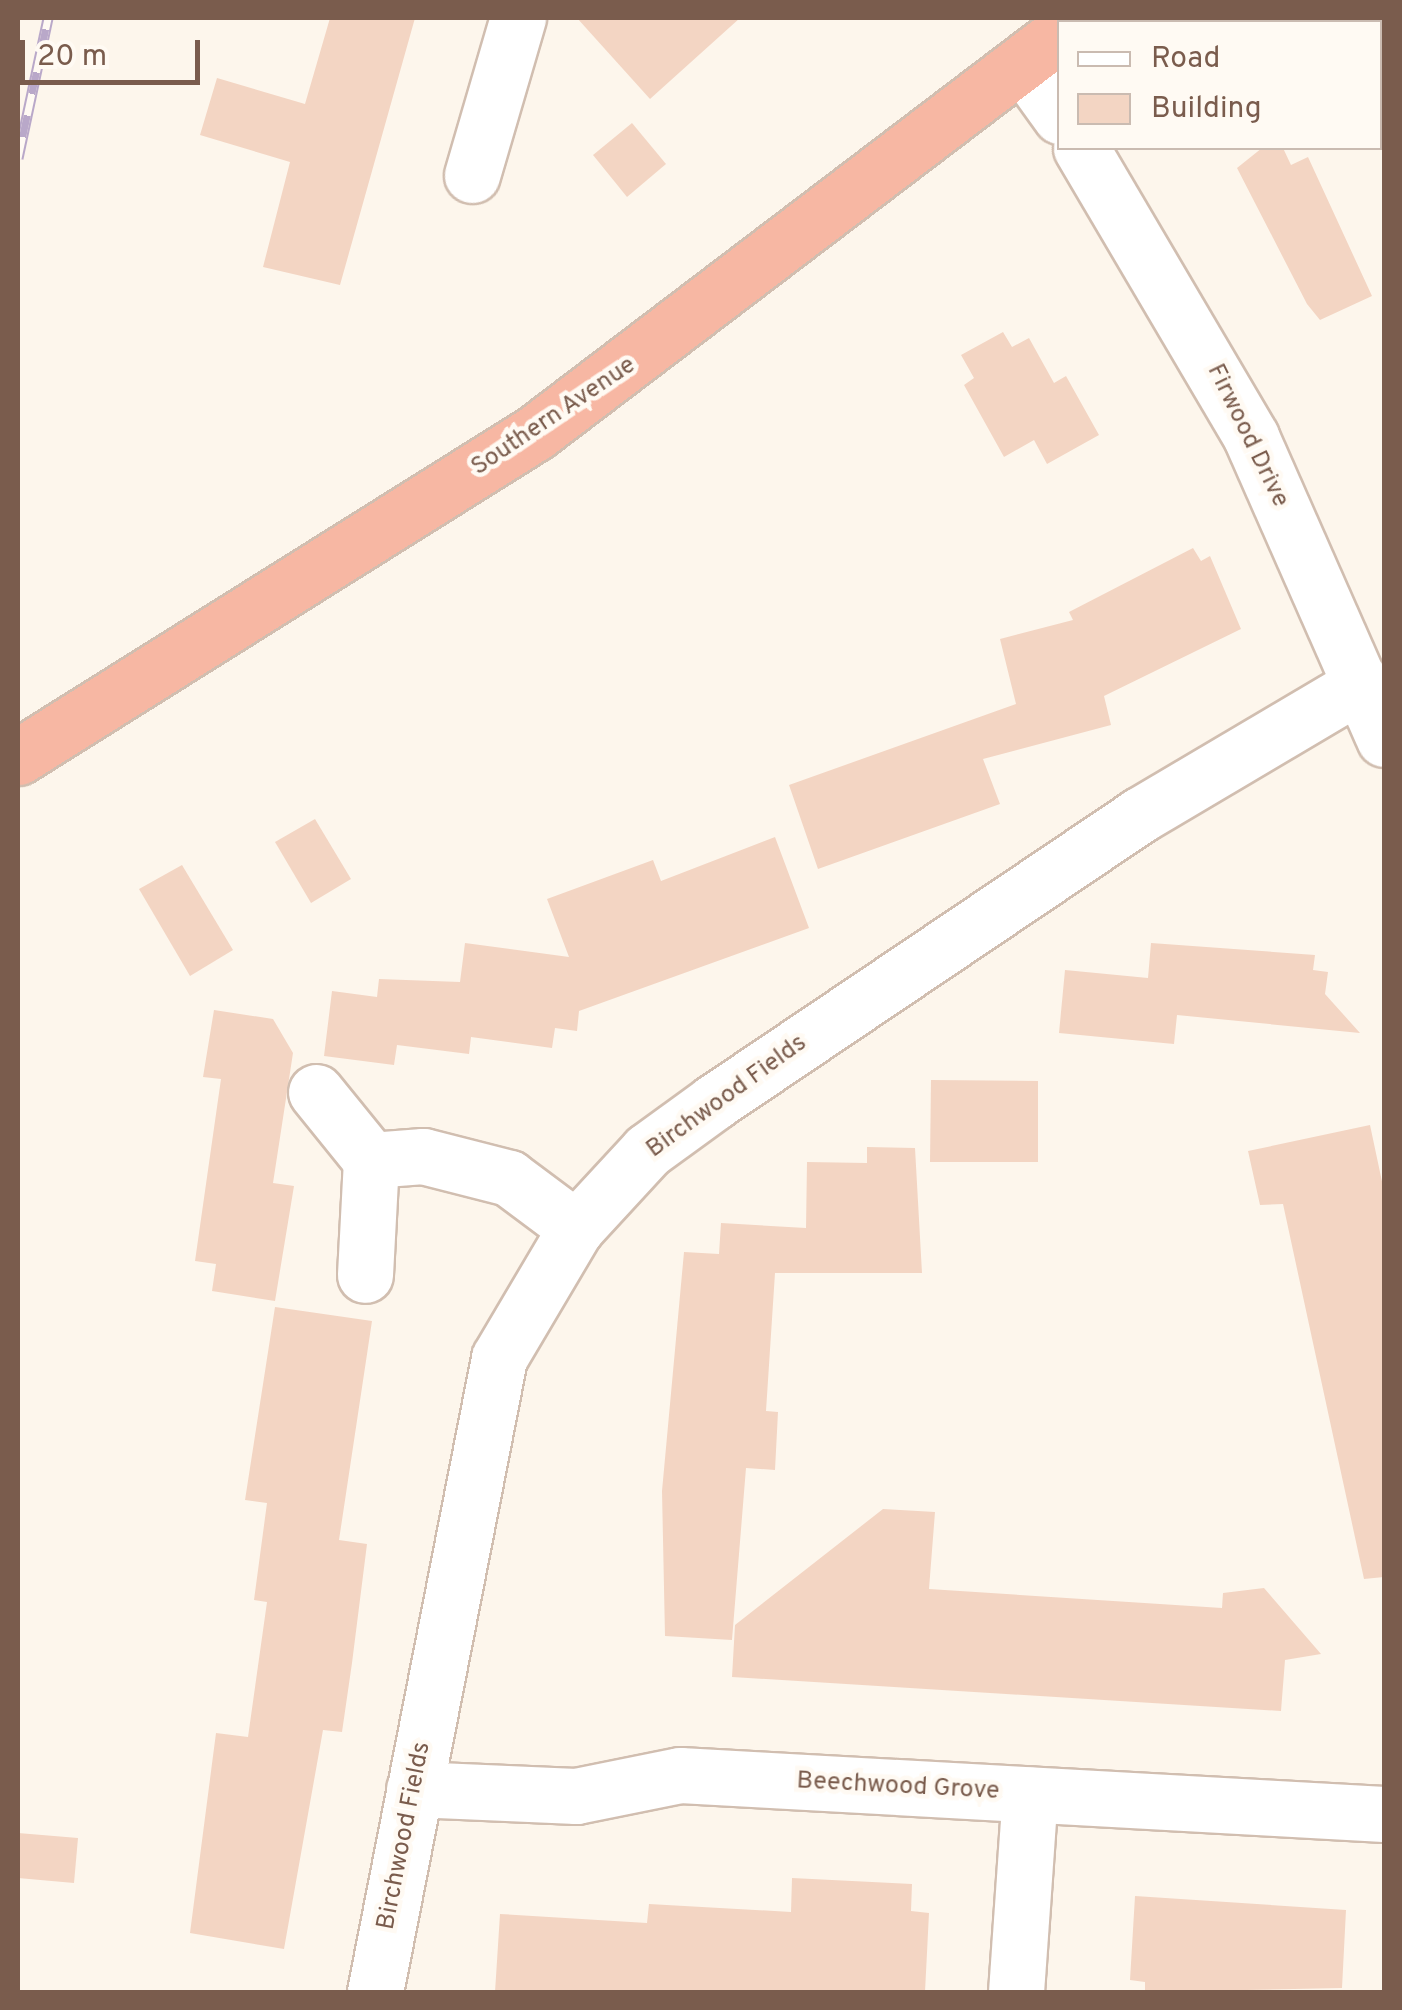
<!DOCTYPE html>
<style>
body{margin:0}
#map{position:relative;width:1402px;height:2010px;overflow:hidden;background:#fdf6ec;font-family:Overpass,sans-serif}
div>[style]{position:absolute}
.building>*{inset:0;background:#f3d5c3}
.roads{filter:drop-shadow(2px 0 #d1beb0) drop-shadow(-2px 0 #d1beb0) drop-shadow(0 2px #d1beb0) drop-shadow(0 -2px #d1beb0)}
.minor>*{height:55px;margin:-27.5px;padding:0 27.5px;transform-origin:27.5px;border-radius:27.5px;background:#fff}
.highway>*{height:55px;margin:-27.5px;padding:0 27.5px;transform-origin:27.5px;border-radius:27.5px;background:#f7b7a3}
.rail>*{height:11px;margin-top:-5.5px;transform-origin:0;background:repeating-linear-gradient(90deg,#fffaf3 0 22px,#b9a8c9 0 44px);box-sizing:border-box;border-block:2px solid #b9a8c9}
span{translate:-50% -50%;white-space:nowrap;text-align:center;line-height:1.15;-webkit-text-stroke:9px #fffaf3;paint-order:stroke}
.street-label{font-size:25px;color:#7a5c4d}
.frame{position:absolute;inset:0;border:20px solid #7a5c4d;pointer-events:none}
.legend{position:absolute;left:1057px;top:20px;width:325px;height:130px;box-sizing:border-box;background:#fffaf3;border:2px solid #cabbb1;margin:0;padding:12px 18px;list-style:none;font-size:30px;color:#7a5c4d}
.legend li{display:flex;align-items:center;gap:20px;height:50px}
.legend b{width:50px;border:2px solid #cabbb1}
.scale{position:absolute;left:20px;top:40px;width:180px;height:45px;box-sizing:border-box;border:5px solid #7a5c4d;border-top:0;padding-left:12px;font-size:30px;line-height:35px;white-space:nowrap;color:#7a5c4d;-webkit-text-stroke:8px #fffaf3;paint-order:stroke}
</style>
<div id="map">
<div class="building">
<div style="clip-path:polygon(330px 18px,415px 18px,340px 285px,263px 267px,290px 162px,200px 135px,217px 78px,305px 104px)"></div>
<div style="clip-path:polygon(577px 18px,740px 18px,650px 99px)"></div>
<div style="clip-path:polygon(632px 123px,666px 164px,627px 197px,593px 155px)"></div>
<div style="clip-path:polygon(1262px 148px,1283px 148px,1291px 165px,1308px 157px,1372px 296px,1320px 320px,1307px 304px,1237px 168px)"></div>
<div style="clip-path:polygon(1003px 332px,1012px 347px,1029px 338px,1054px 383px,1066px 376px,1099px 435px,1047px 464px,1034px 440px,1004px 457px,964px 385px,974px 378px,961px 355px)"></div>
<div style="clip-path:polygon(1193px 548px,1201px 561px,1210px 556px,1241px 629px,1104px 696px,1111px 725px,983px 759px,1000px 804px,818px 869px,789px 785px,1016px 704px,1000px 639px,1073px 620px,1069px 612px)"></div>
<div style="clip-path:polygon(315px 819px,351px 879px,311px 903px,275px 842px)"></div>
<div style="clip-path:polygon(775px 837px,809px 928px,579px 1011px,577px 1031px,555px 1028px,552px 1048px,471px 1037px,469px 1054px,397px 1045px,394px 1065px,324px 1056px,332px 991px,377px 997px,379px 979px,460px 982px,465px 943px,569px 957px,547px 899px,653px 860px,661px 881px)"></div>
<div style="clip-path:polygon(182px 865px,233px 950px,190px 976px,139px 889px)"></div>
<div style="clip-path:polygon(1151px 943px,1315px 955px,1313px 970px,1328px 972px,1325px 994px,1360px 1033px,1177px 1015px,1174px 1044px,1059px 1033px,1065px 970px,1148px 978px)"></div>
<div style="clip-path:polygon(214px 1010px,273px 1019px,293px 1053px,273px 1183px,294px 1186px,275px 1301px,212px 1291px,216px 1264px,195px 1261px,221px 1079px,203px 1077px)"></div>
<div style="clip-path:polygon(931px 1080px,1038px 1081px,1038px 1162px,930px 1162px)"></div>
<div style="clip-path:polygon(1370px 1125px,1384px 1191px,1384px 1577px,1364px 1579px,1283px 1204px,1260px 1205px,1248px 1151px)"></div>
<div style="clip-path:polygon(867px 1147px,915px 1148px,922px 1273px,775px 1273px,766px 1411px,778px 1412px,775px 1470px,746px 1468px,732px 1640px,665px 1636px,662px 1491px,684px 1252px,719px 1254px,721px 1223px,806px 1228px,807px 1162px,867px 1163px)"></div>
<div style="clip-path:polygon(275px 1307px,372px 1321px,339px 1540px,367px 1544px,352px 1663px,342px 1732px,323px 1730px,284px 1949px,190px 1933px,216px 1733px,248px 1737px,267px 1602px,254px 1600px,267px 1503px,245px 1500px)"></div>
<div style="clip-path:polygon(883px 1509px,935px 1512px,929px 1589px,1222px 1608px,1223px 1593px,1264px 1588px,1321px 1654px,1285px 1660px,1281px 1711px,732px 1677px,735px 1625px)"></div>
<div style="clip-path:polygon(18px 1833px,78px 1838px,74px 1883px,18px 1878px)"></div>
<div style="clip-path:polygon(792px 1878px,912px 1884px,911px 1911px,929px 1913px,925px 1992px,495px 1992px,500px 1914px,647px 1923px,649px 1904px,791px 1912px)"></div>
<div style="clip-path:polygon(1135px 1896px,1346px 1910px,1342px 1988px,1145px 1992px,1145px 1982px,1130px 1980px)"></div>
</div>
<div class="roads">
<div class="minor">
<div style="left:1024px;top:66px;width:62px;rotate:54.2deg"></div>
<div style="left:1081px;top:148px;width:335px;rotate:59.5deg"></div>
<div style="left:1251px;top:437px;width:330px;rotate:66.2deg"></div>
<div style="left:472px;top:175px;width:164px;rotate:-73.7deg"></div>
<div style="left:316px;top:1092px;width:87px;rotate:51deg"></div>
<div style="left:371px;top:1160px;width:115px;rotate:93deg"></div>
<div style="left:371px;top:1160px;width:52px;rotate:-4.4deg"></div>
<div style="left:423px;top:1156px;width:89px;rotate:14.3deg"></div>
<div style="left:509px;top:1178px;width:84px;rotate:36.7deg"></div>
<div style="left:414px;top:1789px;width:162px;rotate:2.5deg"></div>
<div style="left:576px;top:1796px;width:106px;rotate:-11.4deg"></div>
<div style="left:680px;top:1775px;width:705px;rotate:3.17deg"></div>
<div style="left:375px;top:1992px;width:646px;rotate:-78.93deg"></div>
<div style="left:499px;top:1358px;width:151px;rotate:-59.4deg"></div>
<div style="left:576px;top:1228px;width:106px;rotate:-47.3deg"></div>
<div style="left:648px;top:1150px;width:82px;rotate:-36deg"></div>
<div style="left:714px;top:1102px;width:514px;rotate:-33.97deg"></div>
<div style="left:1140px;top:815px;width:259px;rotate:-30.6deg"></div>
<div style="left:1016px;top:1992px;width:198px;rotate:-86deg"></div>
</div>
<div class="highway">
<div style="left:18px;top:757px;width:610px;rotate:-32.08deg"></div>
<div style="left:535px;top:433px;width:659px;rotate:-37.23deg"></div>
</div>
</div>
<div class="rail">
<div style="left:18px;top:158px;width:143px;rotate:-77.9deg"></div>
</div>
<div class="street-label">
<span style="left:554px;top:417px;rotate:-34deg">Southern Avenue</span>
<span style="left:1247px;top:436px;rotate:64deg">Firwood Drive</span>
<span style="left:727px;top:1097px;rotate:-36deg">Birchwood Fields</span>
<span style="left:898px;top:1787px;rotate:3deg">Beechwood Grove</span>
<span style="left:405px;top:1836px;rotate:-79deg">Birchwood Fields</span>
</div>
<div class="frame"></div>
<ul class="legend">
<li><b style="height:12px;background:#fff"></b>Road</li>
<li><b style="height:28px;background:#f3d5c3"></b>Building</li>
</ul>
<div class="scale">20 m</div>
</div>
